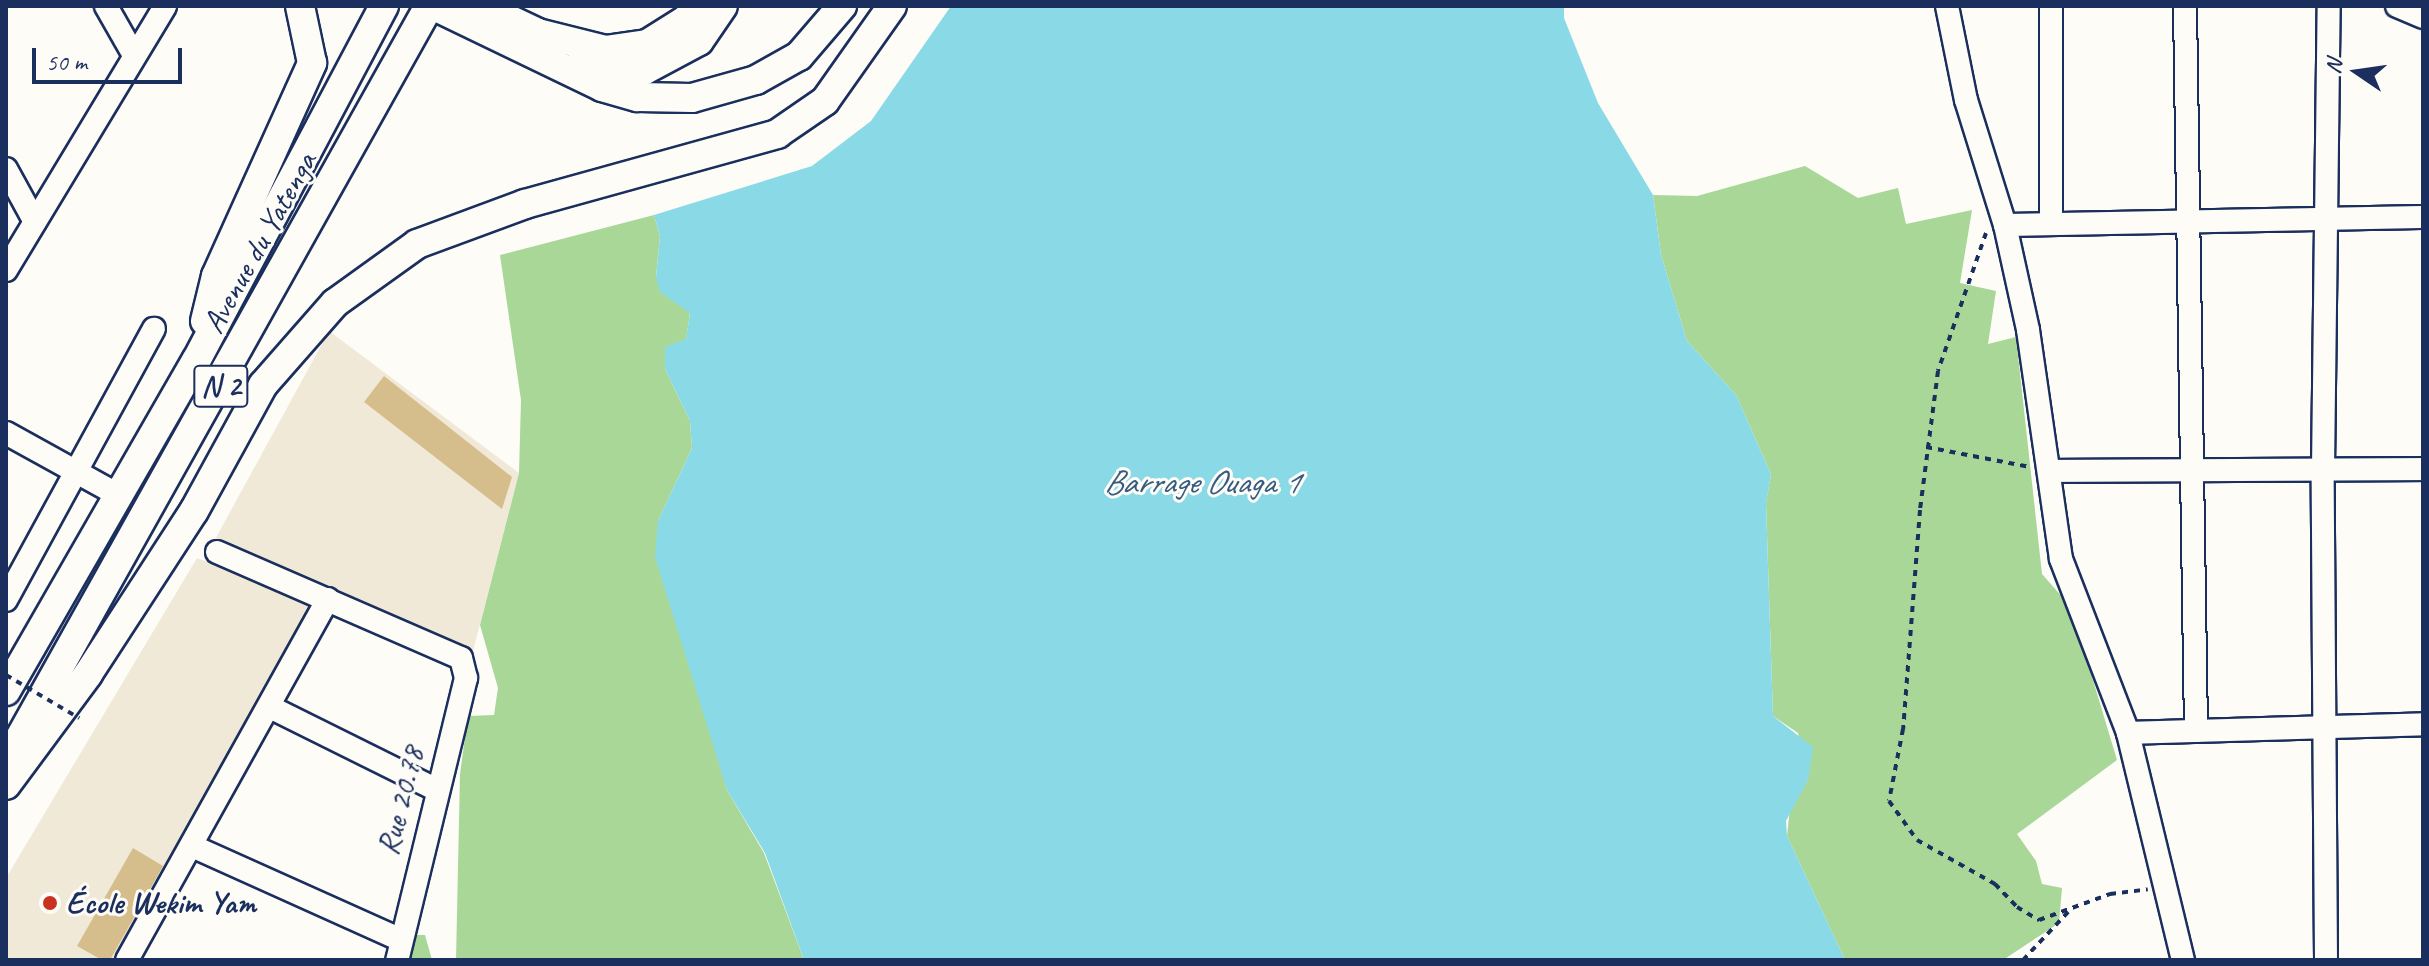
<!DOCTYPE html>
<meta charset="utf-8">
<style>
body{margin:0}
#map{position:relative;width:2429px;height:966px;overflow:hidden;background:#fdfcf7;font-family:Caveat,sans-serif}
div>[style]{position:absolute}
.built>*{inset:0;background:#f1e9d7}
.green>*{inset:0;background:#a8d798}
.water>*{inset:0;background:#8ad9e7}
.building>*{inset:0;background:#d6bd8c}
.path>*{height:4px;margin-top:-2px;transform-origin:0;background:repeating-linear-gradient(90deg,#1b2f5e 0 6px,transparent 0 12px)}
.roads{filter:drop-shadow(2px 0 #1b2f5e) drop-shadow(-2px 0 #1b2f5e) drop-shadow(0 2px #1b2f5e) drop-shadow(0 -2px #1b2f5e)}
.minor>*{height:22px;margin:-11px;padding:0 11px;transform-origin:11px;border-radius:11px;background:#fdfcf7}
.major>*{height:28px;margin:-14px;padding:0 14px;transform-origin:14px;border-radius:14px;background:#fdfcf7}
.path-bridge>*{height:4px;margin-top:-2px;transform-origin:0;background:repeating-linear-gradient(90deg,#1b2f5e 0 6px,transparent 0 12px)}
.dots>*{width:22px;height:22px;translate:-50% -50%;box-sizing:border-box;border:4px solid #fdfcf7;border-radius:50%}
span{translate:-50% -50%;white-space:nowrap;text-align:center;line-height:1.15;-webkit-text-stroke:6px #fdfcf7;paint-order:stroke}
.shield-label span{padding:2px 6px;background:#fdfcf7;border:2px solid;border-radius:6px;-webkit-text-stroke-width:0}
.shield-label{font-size:30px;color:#1b2f5e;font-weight:700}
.street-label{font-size:32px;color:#1b2f5e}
.poi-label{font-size:32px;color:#1b2f5e;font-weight:700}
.left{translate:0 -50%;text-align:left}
.water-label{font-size:34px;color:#375a80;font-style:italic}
.frame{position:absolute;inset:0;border:8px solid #1b2f5e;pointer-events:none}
.north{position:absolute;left:2317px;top:32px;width:80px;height:80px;-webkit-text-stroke:6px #fdfcf7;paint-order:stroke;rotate:283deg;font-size:22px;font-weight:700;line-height:32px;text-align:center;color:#1b2f5e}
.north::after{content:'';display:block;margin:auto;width:28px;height:36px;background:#1b2f5e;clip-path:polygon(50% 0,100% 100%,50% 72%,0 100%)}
.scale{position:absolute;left:32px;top:48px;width:150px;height:36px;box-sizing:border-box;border:4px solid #1b2f5e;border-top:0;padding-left:10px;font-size:24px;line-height:28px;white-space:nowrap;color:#1b2f5e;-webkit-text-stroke:6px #fdfcf7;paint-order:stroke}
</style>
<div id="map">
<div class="built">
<div style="clip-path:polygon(329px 331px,519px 473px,473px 651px,212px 545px)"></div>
<div style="clip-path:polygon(197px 558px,322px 606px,115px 960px,6px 960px,6px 878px)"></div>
</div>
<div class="green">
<div style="clip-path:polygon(1805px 166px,1858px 198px,1898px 188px,1906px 224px,1972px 210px,1960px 283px,1996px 291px,1988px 344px,2016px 337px,2042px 574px,2071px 607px,2117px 760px,2017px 834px,2036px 861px,2042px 884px,2062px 888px,2059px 923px,2003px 960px,1845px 960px,1787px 836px,1790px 808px,1808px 780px,1798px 733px,1773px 716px,1766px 503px,1771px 474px,1736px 395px,1687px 341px,1661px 255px,1653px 195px,1697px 196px)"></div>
<div style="clip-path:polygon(654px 215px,660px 236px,656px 277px,690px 313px,686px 340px,665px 369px,690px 421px,692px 448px,658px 521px,727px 790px,764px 853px,804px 960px,456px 960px,460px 774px,468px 716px,494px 715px,498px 688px,480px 625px,519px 473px,521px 400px,500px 255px)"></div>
<div style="clip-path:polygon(410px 935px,425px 935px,432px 960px,404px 960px)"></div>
</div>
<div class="water">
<div style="clip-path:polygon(951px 6px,1564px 6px,1564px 18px,1598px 103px,1653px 195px,1661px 255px,1687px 341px,1736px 395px,1771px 474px,1766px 504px,1773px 716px,1813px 747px,1808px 780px,1786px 821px,1787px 836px,1845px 960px,804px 960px,765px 853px,727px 790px,655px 557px,658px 521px,692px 448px,690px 421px,665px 369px,665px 347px,686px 339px,690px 313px,660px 292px,656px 277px,660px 236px,654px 215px,812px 166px,871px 121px)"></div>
</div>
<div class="building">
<div style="clip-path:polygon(384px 376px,512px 477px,502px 509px,364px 402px)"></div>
<div style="clip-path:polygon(133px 848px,163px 866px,110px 960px,102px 960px,77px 946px)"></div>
</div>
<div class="path">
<div style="left:1986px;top:233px;width:146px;rotate:109.2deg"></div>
<div style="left:1938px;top:371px;width:140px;rotate:97.4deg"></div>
<div style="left:1920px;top:510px;width:220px;rotate:94.4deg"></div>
<div style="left:1903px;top:729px;width:73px;rotate:101deg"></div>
<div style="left:1889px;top:801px;width:48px;rotate:54.3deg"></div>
<div style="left:1917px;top:840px;width:90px;rotate:29.4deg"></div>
<div style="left:1995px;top:884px;width:32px;rotate:46deg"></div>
<div style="left:2017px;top:907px;width:26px;rotate:31deg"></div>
<div style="left:2039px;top:920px;width:76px;rotate:-20.1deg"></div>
<div style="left:2110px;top:894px;width:38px;rotate:-7deg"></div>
<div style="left:1926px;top:447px;width:106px;rotate:10.9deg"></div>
<div style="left:2023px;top:960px;width:66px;rotate:-46.8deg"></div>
</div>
<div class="roads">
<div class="minor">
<div style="left:106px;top:6px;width:56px;rotate:60.3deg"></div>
<div style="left:1947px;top:6px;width:96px;rotate:78.6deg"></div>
<div style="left:1966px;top:100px;width:131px;rotate:72.7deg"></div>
<div style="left:2005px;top:225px;width:107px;rotate:77.6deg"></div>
<div style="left:2028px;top:330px;width:231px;rotate:81.8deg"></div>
<div style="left:2061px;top:559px;width:186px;rotate:68.9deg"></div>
<div style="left:2128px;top:733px;width:234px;rotate:76.4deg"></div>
<div style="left:2185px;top:6px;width:725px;rotate:89.13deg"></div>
<div style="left:2397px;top:6px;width:28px;rotate:23deg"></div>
<div style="left:6px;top:169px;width:60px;rotate:61.3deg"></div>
<div style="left:2051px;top:224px;width:218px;rotate:-90deg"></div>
<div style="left:2005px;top:225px;width:418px;rotate:-1.1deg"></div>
<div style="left:6px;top:270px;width:308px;rotate:-58.9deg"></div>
<div style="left:6px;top:433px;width:130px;rotate:28.9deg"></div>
<div style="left:2050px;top:471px;width:373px;rotate:-0.3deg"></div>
<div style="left:217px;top:552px;width:266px;rotate:23.5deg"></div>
<div style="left:461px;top:658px;width:21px;rotate:76deg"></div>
<div style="left:466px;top:678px;width:290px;rotate:103.7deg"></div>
<div style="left:6px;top:600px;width:309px;rotate:-61.4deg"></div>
<div style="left:272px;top:708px;width:182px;rotate:26.4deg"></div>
<div style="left:2128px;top:733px;width:295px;rotate:-1.7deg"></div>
<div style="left:192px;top:846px;width:229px;rotate:24.2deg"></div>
<div style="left:127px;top:960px;width:413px;rotate:-60.9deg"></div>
<div style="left:2326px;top:960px;width:491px;rotate:-90.4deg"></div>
<div style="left:2323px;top:469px;width:463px;rotate:-89.3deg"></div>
</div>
<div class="major">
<div style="left:434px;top:6px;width:187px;rotate:25.7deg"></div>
<div style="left:602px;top:87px;width:37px;rotate:16deg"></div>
<div style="left:638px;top:97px;width:54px;rotate:1.1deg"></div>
<div style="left:692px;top:98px;width:66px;rotate:-15.7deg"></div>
<div style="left:756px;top:80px;width:49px;rotate:-29.2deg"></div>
<div style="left:799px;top:56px;width:66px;rotate:-49.3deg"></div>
<div style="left:481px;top:6px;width:63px;rotate:25.3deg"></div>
<div style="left:538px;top:33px;width:69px;rotate:14.2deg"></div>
<div style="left:605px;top:50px;width:42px;rotate:-8.1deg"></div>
<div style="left:647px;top:44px;width:47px;rotate:-32deg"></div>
<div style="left:687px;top:19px;width:16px;rotate:-55deg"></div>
<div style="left:578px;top:66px;width:67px;rotate:3.4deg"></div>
<div style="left:645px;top:70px;width:61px;rotate:-28.2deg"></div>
<div style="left:699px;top:41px;width:42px;rotate:-55.6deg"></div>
<div style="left:205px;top:321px;width:46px;rotate:-76.3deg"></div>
<div style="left:216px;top:276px;width:234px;rotate:-65.7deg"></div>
<div style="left:312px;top:63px;width:58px;rotate:-101.9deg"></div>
<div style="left:6px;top:691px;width:381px;rotate:-60.1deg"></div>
<div style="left:196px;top:361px;width:402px;rotate:-62.1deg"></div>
<div style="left:14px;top:748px;width:850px;rotate:-60.78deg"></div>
<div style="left:6px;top:785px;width:138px;rotate:-53.5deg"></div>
<div style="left:88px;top:674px;width:194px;rotate:-57deg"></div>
<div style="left:194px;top:511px;width:144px;rotate:-61.3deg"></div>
<div style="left:263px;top:385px;width:109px;rotate:-48.7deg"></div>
<div style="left:335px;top:303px;width:101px;rotate:-35.7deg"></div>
<div style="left:417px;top:244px;width:115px;rotate:-20.3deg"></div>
<div style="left:525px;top:204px;width:262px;rotate:-15.5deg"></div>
<div style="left:777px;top:134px;width:58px;rotate:-34.5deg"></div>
<div style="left:825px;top:101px;width:116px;rotate:-54.8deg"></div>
</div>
</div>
<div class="path-bridge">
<div style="left:6px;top:675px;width:85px;rotate:30.5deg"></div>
</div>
<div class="dots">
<div style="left:50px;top:903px;background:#c8321e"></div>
</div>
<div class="shield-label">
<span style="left:221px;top:386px">N 2</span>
</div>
<div class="street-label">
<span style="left:260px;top:243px;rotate:-61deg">Avenue du Yatenga</span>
<span style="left:401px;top:801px;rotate:-76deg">Rue 20.78</span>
</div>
<div class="poi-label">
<span class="left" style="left:66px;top:903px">École Wekim Yam</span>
</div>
<div class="water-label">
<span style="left:1201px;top:482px">Barrage Ouaga 1</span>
</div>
<div class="frame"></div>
<div class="north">N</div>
<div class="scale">50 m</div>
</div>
